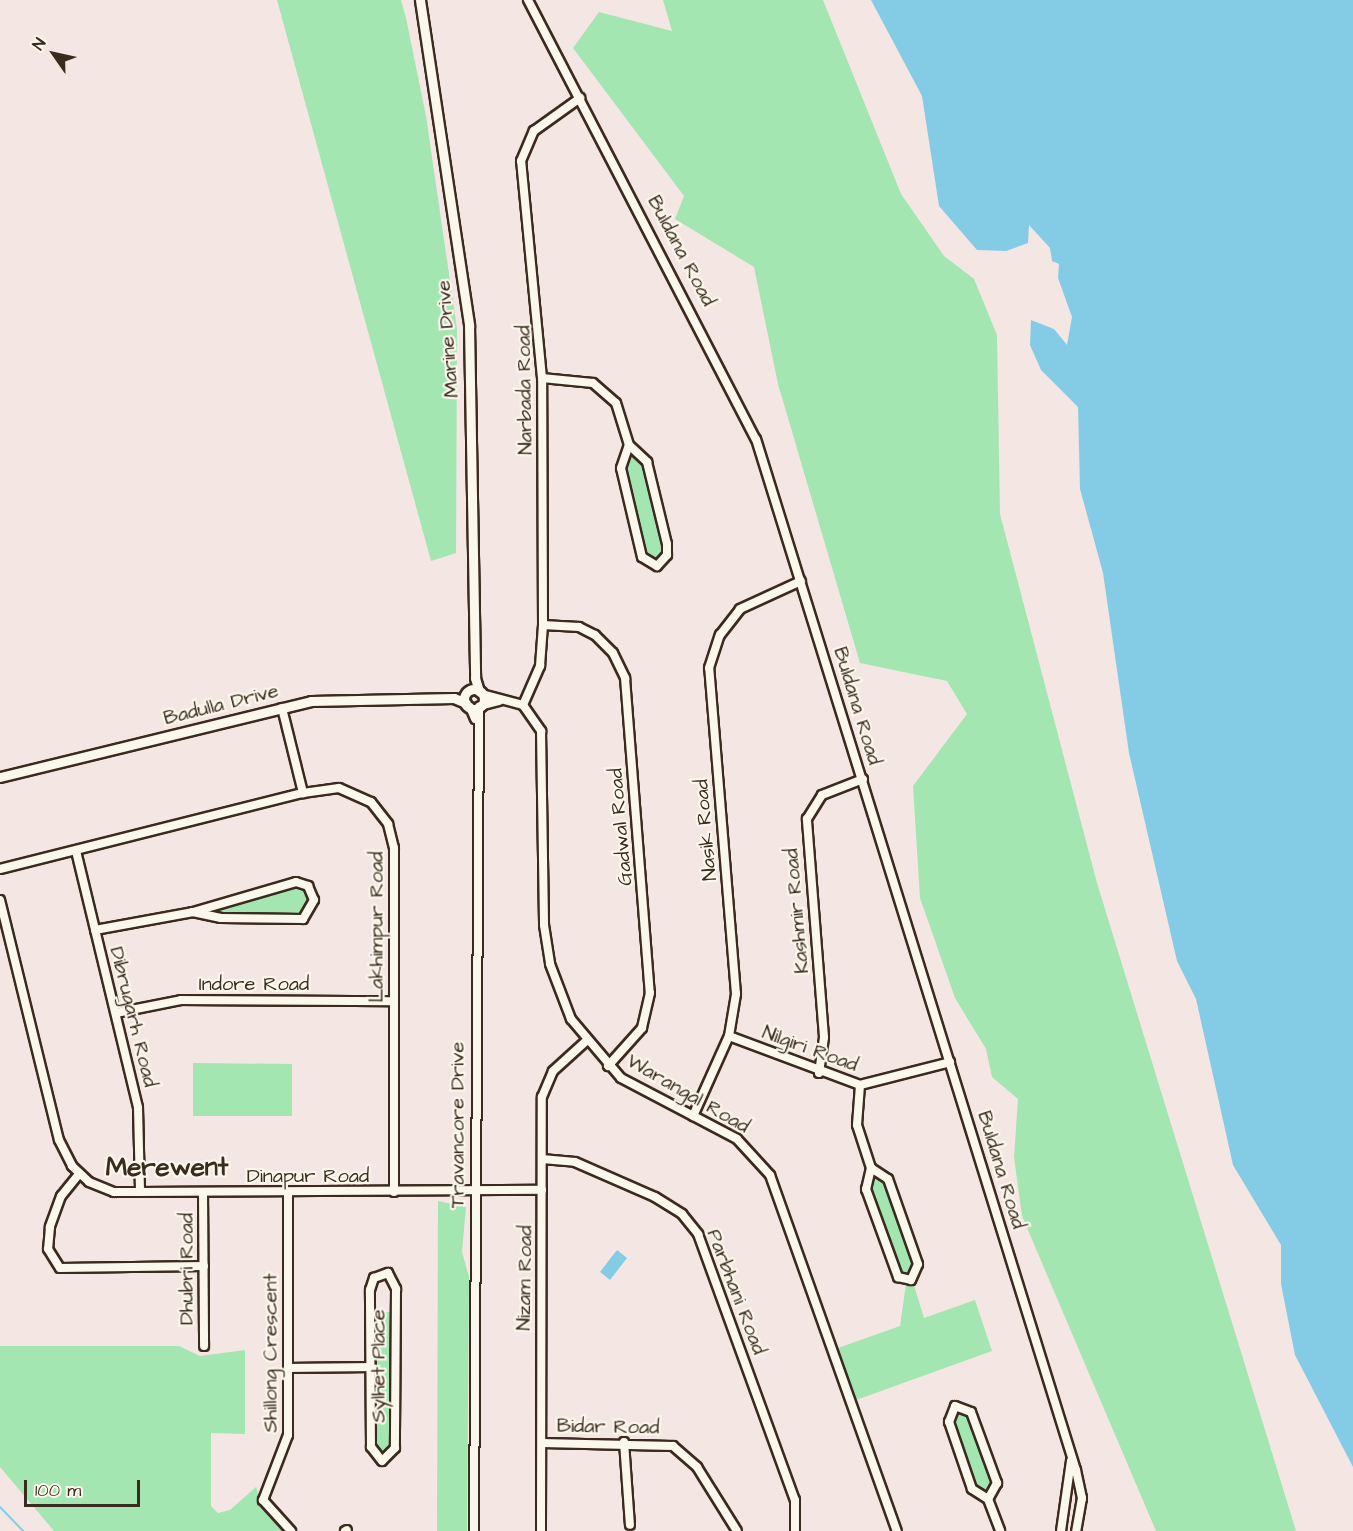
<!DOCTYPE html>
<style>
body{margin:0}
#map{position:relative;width:1353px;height:1531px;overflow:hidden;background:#f4e6e3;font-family:"Architects Daughter",sans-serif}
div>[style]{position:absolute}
.green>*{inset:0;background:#a3e6b1}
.water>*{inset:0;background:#84cce5}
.stream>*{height:2px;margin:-1px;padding:0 1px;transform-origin:1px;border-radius:1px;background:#84cce5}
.roads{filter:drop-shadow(2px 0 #3b2a1e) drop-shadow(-2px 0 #3b2a1e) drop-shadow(0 2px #3b2a1e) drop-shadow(0 -2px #3b2a1e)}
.minor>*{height:8px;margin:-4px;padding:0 4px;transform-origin:4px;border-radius:4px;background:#fbf7ec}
.tertiary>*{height:9px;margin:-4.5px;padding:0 4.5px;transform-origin:4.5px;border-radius:4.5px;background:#fbf7ec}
.tertiary>.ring{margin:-4.5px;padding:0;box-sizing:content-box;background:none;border:9px solid #fbf7ec;border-radius:50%}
span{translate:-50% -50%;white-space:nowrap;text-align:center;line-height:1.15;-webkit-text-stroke:4.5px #fbf7ec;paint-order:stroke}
.street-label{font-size:20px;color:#3b2a1e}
.district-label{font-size:26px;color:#3b2a1e;font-weight:700}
.north{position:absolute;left:24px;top:24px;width:60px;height:60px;-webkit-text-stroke:4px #fbf7ec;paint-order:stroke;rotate:304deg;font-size:16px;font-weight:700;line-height:24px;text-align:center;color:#3b2a1e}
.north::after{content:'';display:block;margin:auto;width:21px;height:27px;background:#3b2a1e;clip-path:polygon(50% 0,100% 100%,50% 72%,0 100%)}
.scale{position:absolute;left:24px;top:1480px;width:116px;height:27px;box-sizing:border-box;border:3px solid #3b2a1e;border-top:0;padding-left:8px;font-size:18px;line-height:21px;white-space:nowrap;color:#3b2a1e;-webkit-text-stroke:4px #fbf7ec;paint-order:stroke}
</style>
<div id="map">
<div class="green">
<div style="clip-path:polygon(277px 0,401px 0,406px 18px,426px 116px,457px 329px,456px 553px,431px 561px)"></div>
<div style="clip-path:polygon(663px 0,823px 0,901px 194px,944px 256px,974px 279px,997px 335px,1000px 514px,1097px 883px,1296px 1531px,1156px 1531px,1022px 1216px,1014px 1157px,1018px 1099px,992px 1077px,986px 1049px,955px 998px,920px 898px,913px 786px,967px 714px,947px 681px,860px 663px,778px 384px,754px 267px,675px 219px,684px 196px,573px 48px,599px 12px,672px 31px)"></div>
<div style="clip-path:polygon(632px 451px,644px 459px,667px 554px,655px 563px,646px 558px,623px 469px)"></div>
<div style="clip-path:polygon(296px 885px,310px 895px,300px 914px,216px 915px,211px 910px)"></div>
<div style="clip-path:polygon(193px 1063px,292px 1064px,292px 1116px,193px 1116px)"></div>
<div style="clip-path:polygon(874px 1172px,884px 1176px,916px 1265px,911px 1278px,899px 1274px,868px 1184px)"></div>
<div style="clip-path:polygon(438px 1201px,466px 1207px,462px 1252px,469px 1277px,467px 1531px,437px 1531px)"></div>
<div style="clip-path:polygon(913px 1282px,924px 1318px,975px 1300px,992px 1351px,856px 1400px,838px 1348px,900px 1326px,906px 1284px)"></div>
<div style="clip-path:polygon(374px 1312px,393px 1312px,393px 1447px,382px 1456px,375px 1449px)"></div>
<div style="clip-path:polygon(0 1346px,179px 1346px,200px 1356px,245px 1350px,245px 1434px,211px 1433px,211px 1506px,218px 1513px,230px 1510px,256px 1487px,263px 1509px,285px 1531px,54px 1531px,0 1467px)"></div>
<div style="clip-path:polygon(966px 1410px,994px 1483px,986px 1495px,976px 1491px,953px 1428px,953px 1411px)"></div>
</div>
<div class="water">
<div style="clip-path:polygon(871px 0,1353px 0,1353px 1467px,1295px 1355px,1281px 1284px,1281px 1245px,1233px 1165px,1196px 999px,1177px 961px,1129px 753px,1103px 573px,1080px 489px,1078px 407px,1041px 370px,1030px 345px,1031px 320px,1054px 329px,1067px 345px,1072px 317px,1058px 278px,1059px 264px,1052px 261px,1050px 248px,1029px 225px,1028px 243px,1006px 251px,977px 250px,939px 206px,922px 96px)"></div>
<div style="clip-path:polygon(617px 1250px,627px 1258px,610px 1280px,600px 1272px)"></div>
</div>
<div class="stream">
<div style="left:0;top:1507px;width:33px;rotate:46deg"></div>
</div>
<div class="roads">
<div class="minor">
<div style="left:528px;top:0;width:495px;rotate:62.6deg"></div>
<div style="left:756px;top:439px;width:1080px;rotate:72.76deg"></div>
<div style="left:1076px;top:1470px;width:29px;rotate:78deg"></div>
<div style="left:1082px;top:1498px;width:34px;rotate:100deg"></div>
<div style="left:542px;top:378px;width:51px;rotate:5.6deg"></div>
<div style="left:593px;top:383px;width:30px;rotate:41deg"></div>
<div style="left:616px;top:403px;width:44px;rotate:72.8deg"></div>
<div style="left:629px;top:445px;width:25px;rotate:43deg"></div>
<div style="left:647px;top:462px;width:84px;rotate:76.3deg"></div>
<div style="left:667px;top:544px;width:11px;rotate:90deg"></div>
<div style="left:667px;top:555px;width:15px;rotate:132deg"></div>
<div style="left:657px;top:566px;width:17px;rotate:-149deg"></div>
<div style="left:642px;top:557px;width:91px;rotate:-103.3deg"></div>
<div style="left:621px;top:468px;width:24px;rotate:-71deg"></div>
<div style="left:543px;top:625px;width:36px;rotate:3deg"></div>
<div style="left:579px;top:627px;width:18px;rotate:27deg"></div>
<div style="left:595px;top:635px;width:25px;rotate:45deg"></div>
<div style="left:613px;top:653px;width:28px;rotate:64deg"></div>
<div style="left:625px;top:678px;width:316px;rotate:85.5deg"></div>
<div style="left:650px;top:993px;width:36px;rotate:103deg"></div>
<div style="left:642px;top:1028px;width:51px;rotate:131.8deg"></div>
<div style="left:482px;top:694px;width:42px;rotate:15deg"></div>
<div style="left:523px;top:705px;width:32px;rotate:55deg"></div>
<div style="left:541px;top:731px;width:194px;rotate:89.1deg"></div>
<div style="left:544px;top:925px;width:39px;rotate:81deg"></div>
<div style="left:550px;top:964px;width:59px;rotate:69.1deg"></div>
<div style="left:571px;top:1019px;width:77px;rotate:49.7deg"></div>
<div style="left:621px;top:1078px;width:131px;rotate:27.7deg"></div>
<div style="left:737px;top:1139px;width:49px;rotate:47.5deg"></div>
<div style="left:770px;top:1175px;width:378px;rotate:70.4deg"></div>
<div style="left:523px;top:705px;width:43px;rotate:-66.4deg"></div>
<div style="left:540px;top:666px;width:41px;rotate:-85.8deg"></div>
<div style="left:543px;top:625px;width:247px;rotate:-90.2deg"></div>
<div style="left:542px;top:378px;width:218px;rotate:-95.5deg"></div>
<div style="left:521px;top:161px;width:33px;rotate:-67deg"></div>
<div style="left:534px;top:131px;width:57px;rotate:-35.7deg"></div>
<div style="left:480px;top:706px;width:20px;rotate:-15deg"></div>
<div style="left:470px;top:707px;width:13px;rotate:67deg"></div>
<div style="left:282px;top:708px;width:88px;rotate:76.1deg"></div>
<div style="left:76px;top:851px;width:264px;rotate:76.4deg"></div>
<div style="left:138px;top:1108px;width:84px;rotate:88.6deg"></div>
<div style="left:0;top:869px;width:312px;rotate:-14.1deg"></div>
<div style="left:303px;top:793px;width:36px;rotate:-8deg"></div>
<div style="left:339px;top:788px;width:35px;rotate:24deg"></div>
<div style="left:371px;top:802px;width:28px;rotate:52deg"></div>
<div style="left:388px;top:824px;width:25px;rotate:76deg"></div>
<div style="left:394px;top:848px;width:344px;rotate:90deg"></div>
<div style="left:296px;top:882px;width:13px;rotate:18deg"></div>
<div style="left:308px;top:886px;width:15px;rotate:67deg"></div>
<div style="left:314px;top:900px;width:22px;rotate:120deg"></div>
<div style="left:303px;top:919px;width:82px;rotate:-179.3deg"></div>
<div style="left:221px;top:918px;width:29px;rotate:-168deg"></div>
<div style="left:193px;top:912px;width:107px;rotate:-16.2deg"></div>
<div style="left:0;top:900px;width:247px;rotate:76.2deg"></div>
<div style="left:59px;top:1140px;width:29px;rotate:63deg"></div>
<div style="left:72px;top:1166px;width:23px;rotate:43deg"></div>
<div style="left:89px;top:1182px;width:27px;rotate:22deg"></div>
<div style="left:114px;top:1192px;width:26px"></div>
<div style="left:140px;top:1192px;width:402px;rotate:-0.3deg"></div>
<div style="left:95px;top:930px;width:100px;rotate:-10.4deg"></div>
<div style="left:116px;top:1013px;width:66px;rotate:-11.3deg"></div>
<div style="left:181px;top:1000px;width:212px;rotate:0.3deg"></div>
<div style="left:729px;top:1036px;width:140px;rotate:20.5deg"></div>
<div style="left:860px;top:1085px;width:93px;rotate:-14.3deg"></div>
<div style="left:819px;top:1073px;width:36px;rotate:-82deg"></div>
<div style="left:824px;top:1037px;width:219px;rotate:-94.5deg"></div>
<div style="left:807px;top:819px;width:28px;rotate:-58deg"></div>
<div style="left:822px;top:795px;width:44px;rotate:-21.3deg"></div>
<div style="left:860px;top:1085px;width:40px;rotate:94.3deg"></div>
<div style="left:857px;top:1125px;width:45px;rotate:72deg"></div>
<div style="left:871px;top:1168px;width:22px;rotate:103deg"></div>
<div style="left:866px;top:1189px;width:94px;rotate:70deg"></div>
<div style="left:898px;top:1277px;width:13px;rotate:13deg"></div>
<div style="left:911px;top:1280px;width:17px;rotate:-66deg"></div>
<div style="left:918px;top:1264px;width:90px;rotate:-109.4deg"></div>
<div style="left:888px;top:1179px;width:20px;rotate:-147deg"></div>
<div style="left:693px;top:1116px;width:88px;rotate:-65.8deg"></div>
<div style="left:729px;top:1036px;width:43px;rotate:-80.5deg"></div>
<div style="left:736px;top:994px;width:327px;rotate:-94.7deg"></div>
<div style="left:709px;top:668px;width:35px;rotate:-72deg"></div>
<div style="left:720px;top:635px;width:33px;rotate:-52deg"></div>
<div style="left:740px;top:609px;width:67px;rotate:-24.7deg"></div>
<div style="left:542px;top:1159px;width:33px;rotate:5deg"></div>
<div style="left:575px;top:1162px;width:87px;rotate:23.6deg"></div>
<div style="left:655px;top:1197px;width:32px;rotate:32deg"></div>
<div style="left:682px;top:1214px;width:26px;rotate:51deg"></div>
<div style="left:698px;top:1234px;width:283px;rotate:70deg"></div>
<div style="left:795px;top:1500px;width:31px;rotate:90deg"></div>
<div style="left:79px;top:1174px;width:28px;rotate:129deg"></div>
<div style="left:61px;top:1196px;width:33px;rotate:110deg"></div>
<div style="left:50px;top:1227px;width:22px;rotate:95deg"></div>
<div style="left:48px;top:1249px;width:22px;rotate:58deg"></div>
<div style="left:60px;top:1268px;width:144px;rotate:-0.8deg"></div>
<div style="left:203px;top:1193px;width:153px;rotate:89.6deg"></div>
<div style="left:288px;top:1193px;width:242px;rotate:90deg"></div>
<div style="left:288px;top:1435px;width:70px;rotate:111deg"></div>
<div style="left:263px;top:1500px;width:42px;rotate:47.9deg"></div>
<div style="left:388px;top:1273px;width:18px;rotate:63deg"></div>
<div style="left:396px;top:1289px;width:159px;rotate:90.4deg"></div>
<div style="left:395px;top:1448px;width:18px;rotate:135deg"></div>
<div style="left:382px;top:1461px;width:18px;rotate:-128deg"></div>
<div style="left:371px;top:1447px;width:157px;rotate:-90.4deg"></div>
<div style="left:370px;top:1290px;width:13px;rotate:-72deg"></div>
<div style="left:374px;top:1278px;width:15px;rotate:-20deg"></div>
<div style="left:289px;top:1368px;width:82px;rotate:-0.7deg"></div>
<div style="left:955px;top:1406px;width:17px;rotate:21deg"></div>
<div style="left:971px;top:1412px;width:76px;rotate:69.9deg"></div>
<div style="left:997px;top:1483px;width:18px;rotate:119deg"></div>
<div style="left:988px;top:1499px;width:19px;rotate:-148deg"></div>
<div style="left:972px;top:1489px;width:71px;rotate:-108.9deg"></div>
<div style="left:949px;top:1422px;width:17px;rotate:-69deg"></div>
<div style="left:624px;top:1442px;width:83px;rotate:85.9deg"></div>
<div style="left:542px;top:1443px;width:131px;rotate:1.3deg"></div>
<div style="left:673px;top:1446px;width:32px;rotate:41deg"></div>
<div style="left:697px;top:1467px;width:75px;rotate:58deg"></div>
<div style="left:988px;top:1499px;width:34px;rotate:69deg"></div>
<div style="left:345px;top:1531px;width:2px;rotate:-27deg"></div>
<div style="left:474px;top:1531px;width:824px;rotate:-89.65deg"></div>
<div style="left:541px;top:1531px;width:434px;rotate:-89.9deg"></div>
<div style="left:542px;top:1097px;width:28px;rotate:-67deg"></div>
<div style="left:553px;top:1071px;width:43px;rotate:-42.2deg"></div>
<div style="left:1061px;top:1531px;width:71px;rotate:-81.9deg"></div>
</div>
<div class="tertiary">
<div style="left:420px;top:0;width:329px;rotate:81.4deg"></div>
<div style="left:469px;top:325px;width:353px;rotate:89deg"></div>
<div style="left:475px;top:678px;width:14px;rotate:73deg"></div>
<div class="ring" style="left:464px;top:689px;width:11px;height:11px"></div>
<div style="left:0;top:777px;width:320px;rotate:-13.7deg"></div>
<div style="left:311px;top:701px;width:143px;rotate:-1.2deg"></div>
<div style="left:454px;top:698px;width:13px;rotate:23deg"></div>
</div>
</div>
<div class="street-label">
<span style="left:681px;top:251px;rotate:62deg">Buldana Road</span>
<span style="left:448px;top:339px;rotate:-94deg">Marine Drive</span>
<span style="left:525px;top:390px;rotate:-91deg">Narbada Road</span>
<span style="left:221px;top:705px;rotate:-14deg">Badulla Drive</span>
<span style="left:857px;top:706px;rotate:73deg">Buldana Road</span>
<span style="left:621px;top:827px;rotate:-95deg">Gadwal Road</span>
<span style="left:706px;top:830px;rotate:-95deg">Nasik Road</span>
<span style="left:797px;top:911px;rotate:-95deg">Kashmir Road</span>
<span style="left:377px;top:927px;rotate:-90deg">Lakhimpur Road</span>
<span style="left:254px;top:984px">Indore Road</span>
<span style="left:133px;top:1017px;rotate:76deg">Dibrugarh Road</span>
<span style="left:810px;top:1049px;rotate:20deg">Nilgiri Road</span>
<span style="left:688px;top:1094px;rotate:30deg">Warangal Road</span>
<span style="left:458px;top:1125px;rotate:-90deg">Travancore Drive</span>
<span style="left:1001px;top:1170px;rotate:73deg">Buldana Road</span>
<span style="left:308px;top:1176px">Dinapur Road</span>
<span style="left:187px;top:1269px;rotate:-90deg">Dhubri Road</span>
<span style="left:525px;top:1278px;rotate:-89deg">Nizam Road</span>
<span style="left:736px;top:1292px;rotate:69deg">Parbhani Road</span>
<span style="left:271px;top:1353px;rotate:-90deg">Shillong Crescent</span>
<span style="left:379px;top:1366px;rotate:-90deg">Sylhet Place</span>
<span style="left:608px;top:1427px;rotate:1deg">Bidar Road</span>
</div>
<div class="district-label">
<span style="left:167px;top:1168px">Merewent</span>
</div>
<div class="north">N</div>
<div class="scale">100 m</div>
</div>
